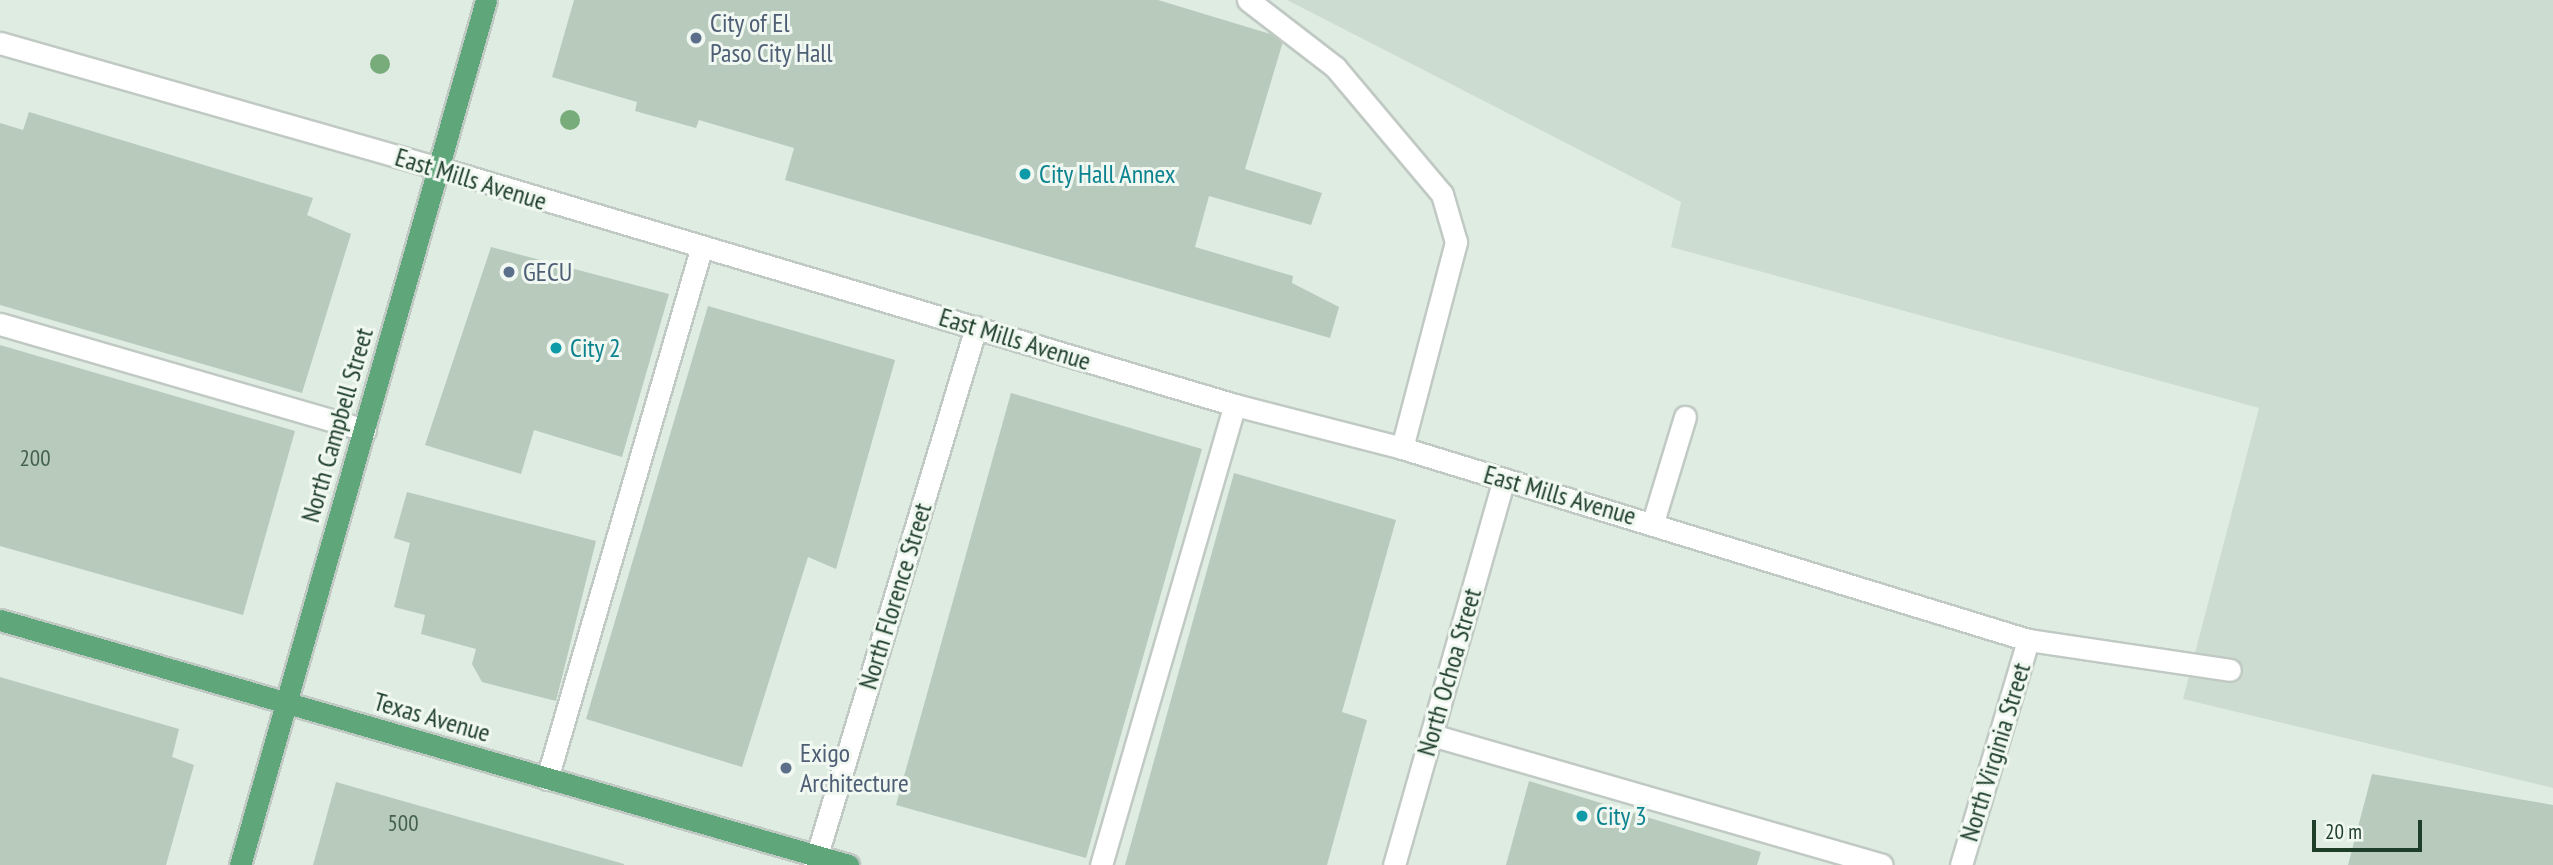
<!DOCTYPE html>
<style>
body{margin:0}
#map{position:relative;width:2553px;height:865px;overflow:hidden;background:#dfece2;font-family:"PT Sans Narrow",sans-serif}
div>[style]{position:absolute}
.built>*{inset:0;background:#cddcd0}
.building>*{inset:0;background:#b7cabc}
.roads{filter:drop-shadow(2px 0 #c0c9c3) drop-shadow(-2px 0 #c0c9c3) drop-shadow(0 2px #c0c9c3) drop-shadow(0 -2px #c0c9c3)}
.minor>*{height:21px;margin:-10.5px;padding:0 10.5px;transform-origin:10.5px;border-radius:10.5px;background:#fff}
.major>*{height:21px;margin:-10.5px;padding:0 10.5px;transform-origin:10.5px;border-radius:10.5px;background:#5fa67b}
.trees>*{width:20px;height:20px;margin:-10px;border-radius:50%;background:#78ad7b}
.dots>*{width:19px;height:19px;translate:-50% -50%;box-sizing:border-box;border:4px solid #f0f8f1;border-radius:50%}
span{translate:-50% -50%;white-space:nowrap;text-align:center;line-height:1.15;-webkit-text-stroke:6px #f0f8f1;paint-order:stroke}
.number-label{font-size:23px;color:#44614e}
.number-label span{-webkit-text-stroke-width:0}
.service-label{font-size:26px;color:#4e5e75}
.left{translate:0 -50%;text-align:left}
.culture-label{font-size:26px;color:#0d838f}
.street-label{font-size:26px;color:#1e3e2a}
.scale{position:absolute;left:2312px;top:820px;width:110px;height:32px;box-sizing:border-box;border:4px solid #1e3e2a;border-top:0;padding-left:9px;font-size:21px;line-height:24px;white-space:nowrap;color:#1e3e2a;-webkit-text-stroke:5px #f0f8f1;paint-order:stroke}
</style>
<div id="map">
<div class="built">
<div style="clip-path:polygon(1287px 0,2553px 0,2553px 788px,2183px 699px,2259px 408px,1671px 247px,1681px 202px)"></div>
</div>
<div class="building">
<div style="clip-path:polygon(574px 0,1158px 0,1284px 38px,1245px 169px,1322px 193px,1311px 225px,1209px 196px,1195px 247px,1293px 276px,1292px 283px,1339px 307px,1330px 338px,785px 180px,794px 148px,699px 120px,696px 128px,635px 111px,637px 102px,552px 77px)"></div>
<div style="clip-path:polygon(29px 112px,313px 198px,307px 215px,351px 234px,302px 393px,0 305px,0 123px,23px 130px)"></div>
<div style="clip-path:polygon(491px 247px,669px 294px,622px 457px,534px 430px,521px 474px,425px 445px)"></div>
<div style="clip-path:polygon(708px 306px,895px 360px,836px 569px,808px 557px,742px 767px,586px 719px)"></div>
<div style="clip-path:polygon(0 345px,295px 431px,243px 615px,0 546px)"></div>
<div style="clip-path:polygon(1011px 393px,1202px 449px,1086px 858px,896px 805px)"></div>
<div style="clip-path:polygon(1234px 473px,1396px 520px,1342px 712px,1367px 720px,1327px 865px,1125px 865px)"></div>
<div style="clip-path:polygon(407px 492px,596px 541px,556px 701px,482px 682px,472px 664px,476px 649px,421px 634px,425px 615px,394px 607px,410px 543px,394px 538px)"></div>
<div style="clip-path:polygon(0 677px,179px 729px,172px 757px,194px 765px,166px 865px,0 865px)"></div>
<div style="clip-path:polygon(2372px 774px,2553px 805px,2553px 865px,2348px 865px)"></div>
<div style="clip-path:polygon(1529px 781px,1761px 852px,1757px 865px,1506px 865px)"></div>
<div style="clip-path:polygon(336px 782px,624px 864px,624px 865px,313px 865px)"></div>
</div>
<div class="roads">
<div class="minor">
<div style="left:1248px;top:0;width:110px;rotate:37.6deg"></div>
<div style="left:1335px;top:67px;width:166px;rotate:49.9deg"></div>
<div style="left:1442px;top:194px;width:50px;rotate:73.7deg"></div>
<div style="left:1456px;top:242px;width:213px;rotate:104.7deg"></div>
<div style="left:0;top:43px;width:456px;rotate:15.9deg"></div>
<div style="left:439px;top:168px;width:831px;rotate:16.58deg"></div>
<div style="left:1235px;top:405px;width:172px;rotate:14.4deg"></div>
<div style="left:1402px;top:448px;width:655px;rotate:17.05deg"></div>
<div style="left:2028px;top:640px;width:204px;rotate:8.4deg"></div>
<div style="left:0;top:324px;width:380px;rotate:16.2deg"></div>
<div style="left:1653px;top:522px;width:110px;rotate:-73.1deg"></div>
<div style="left:1432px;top:735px;width:468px;rotate:16.1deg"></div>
<div style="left:547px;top:779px;width:555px;rotate:-73.79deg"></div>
<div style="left:814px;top:865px;width:562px;rotate:-73.24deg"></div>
<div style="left:1101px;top:865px;width:479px;rotate:-73.8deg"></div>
<div style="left:1394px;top:865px;width:401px;rotate:-74.1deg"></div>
<div style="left:1961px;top:865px;width:235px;rotate:-73.4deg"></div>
</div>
<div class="major">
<div style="left:0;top:620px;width:883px;rotate:16.11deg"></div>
<div style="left:240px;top:865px;width:899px;rotate:-74.12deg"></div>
</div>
</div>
<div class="trees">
<div style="left:380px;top:64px"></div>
<div style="left:570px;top:120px"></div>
</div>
<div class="dots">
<div style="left:696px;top:38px;background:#5c6f8a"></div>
<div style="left:1025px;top:174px;background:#0f9aa8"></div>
<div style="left:509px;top:272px;background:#5c6f8a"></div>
<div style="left:556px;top:348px;background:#0f9aa8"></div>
<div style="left:786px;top:768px;background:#5c6f8a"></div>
<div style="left:1582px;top:816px;background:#0f9aa8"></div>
</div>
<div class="number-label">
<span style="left:35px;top:458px">200</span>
<span style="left:403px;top:823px">500</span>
</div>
<div class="service-label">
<span class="left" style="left:710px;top:38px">City of El<br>Paso City Hall</span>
<span class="left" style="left:523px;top:272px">GECU</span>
<span class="left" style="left:800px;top:768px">Exigo<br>Architecture</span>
</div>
<div class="culture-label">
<span class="left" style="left:1039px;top:174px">City Hall Annex</span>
<span class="left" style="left:570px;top:348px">City 2</span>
<span class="left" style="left:1596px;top:816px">City 3</span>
</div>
<div class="street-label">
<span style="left:471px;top:179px;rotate:17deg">East Mills Avenue</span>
<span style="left:1015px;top:339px;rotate:17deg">East Mills Avenue</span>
<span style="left:337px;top:425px;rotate:-74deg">North Campbell Street</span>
<span style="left:1560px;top:495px;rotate:16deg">East Mills Avenue</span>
<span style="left:895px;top:596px;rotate:-73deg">North Florence Street</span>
<span style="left:1449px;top:672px;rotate:-74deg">North Ochoa Street</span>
<span style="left:432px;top:717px;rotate:16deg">Texas Avenue</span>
<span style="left:1995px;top:752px;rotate:-73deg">North Virginia Street</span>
</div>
<div class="scale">20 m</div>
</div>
